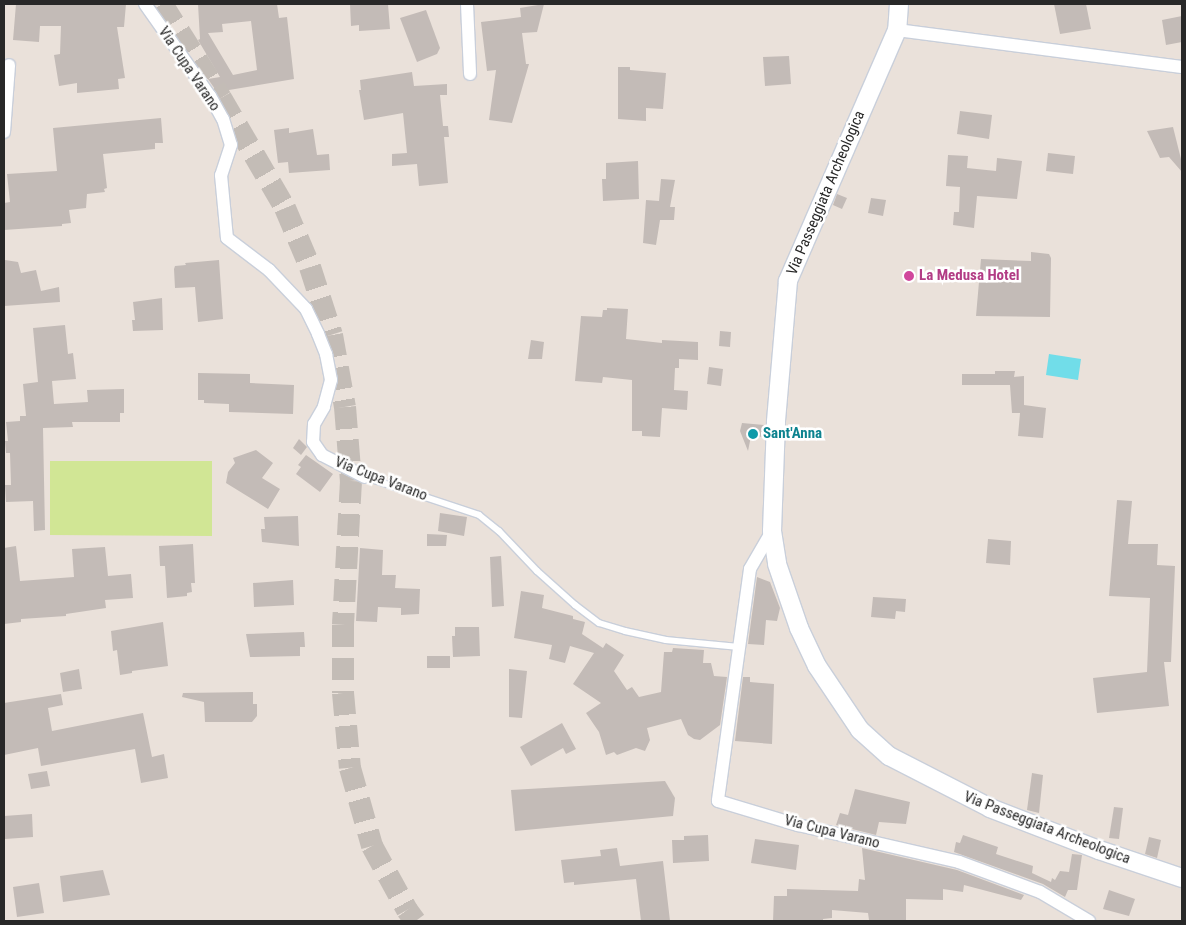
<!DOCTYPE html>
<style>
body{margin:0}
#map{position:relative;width:1186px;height:925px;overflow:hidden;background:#eae1da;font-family:"Roboto Condensed",sans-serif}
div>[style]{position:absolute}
.pitch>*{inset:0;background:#d1e695}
.water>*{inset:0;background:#71dde9}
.building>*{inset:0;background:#c3bbb7}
.highway-tunnel>*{height:22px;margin-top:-11px;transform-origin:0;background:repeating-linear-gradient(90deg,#c3bcb6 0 22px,transparent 0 33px)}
.roads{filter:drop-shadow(1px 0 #c9cfda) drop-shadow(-1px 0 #c9cfda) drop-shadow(0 1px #c9cfda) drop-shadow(0 -1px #c9cfda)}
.lane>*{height:6px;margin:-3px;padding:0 3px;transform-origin:3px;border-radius:3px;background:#fff}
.street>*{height:12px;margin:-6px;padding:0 6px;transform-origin:6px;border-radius:6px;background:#fff}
.secondary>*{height:18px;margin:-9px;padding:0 9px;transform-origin:9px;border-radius:9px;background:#fff}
.dots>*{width:14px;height:14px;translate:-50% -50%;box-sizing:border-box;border:2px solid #fff;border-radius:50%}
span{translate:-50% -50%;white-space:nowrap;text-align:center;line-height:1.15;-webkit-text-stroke:5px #fff;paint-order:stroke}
.street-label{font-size:15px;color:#282828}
.hotel-label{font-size:15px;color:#b23c85;font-weight:700}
.left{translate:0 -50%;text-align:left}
.culture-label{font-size:15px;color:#0d838f;font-weight:700}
.frame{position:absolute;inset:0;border:5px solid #282828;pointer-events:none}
</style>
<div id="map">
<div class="pitch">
<div style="clip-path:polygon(50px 461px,212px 461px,212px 536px,50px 535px)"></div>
</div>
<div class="water">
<div style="clip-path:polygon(1049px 354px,1081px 359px,1078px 380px,1046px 375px)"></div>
</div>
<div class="building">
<div style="clip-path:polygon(16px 4px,126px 4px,124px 27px,117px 27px,125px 78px,118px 79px,119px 89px,77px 93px,77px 83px,59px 86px,54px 55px,60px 54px,61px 26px,40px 26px,39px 42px,13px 40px)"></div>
<div style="clip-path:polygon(evenodd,198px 4px,277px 4px,279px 18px,287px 17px,294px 79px,217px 92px,208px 79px,220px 77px,198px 40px,200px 39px,198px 4px,251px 21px,257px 70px,233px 75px,208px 33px,223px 32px,222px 24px,251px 21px)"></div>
<div style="clip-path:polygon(350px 4px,388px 4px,390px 29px,359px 31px,359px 25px,351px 26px)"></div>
<div style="clip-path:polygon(544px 4px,537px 32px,522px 33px,526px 64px,529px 64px,512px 123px,489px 120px,496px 70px,487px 71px,481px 22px,521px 17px,520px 8px)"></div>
<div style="clip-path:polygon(1054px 4px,1086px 4px,1091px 29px,1060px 34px)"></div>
<div style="clip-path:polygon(426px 10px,440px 48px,437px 54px,417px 62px,400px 18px)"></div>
<div style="clip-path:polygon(1182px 16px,1182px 42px,1166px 45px,1162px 20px)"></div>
<div style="clip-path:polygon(789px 56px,791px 84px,765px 86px,763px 57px)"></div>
<div style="clip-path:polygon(618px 67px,630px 67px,630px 70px,666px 73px,663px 109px,646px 108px,646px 121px,618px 119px)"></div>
<div style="clip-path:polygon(412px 72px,414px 86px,447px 84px,447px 95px,440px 95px,443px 126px,448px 126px,449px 137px,444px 137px,448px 183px,419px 186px,417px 164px,392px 166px,392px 154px,407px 153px,403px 113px,364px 120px,359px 90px,361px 90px,360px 80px)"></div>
<div style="clip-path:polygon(960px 111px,992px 115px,989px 139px,957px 134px)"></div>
<div style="clip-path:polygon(161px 118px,163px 143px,155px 143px,155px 149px,103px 154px,107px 188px,104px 189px,105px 192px,87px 194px,86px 208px,69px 210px,71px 223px,62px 224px,62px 226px,4px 230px,4px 203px,10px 202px,7px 174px,57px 171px,53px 128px)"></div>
<div style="clip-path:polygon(1173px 127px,1182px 163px,1182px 172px,1169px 157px,1160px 158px,1147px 131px)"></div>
<div style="clip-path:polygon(289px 128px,289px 133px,313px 129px,317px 155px,329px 154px,330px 170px,289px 173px,288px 162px,278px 163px,274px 130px)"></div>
<div style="clip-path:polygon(1048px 153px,1075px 156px,1073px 174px,1046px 171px)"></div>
<div style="clip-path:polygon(948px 155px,968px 156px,967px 168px,996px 171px,997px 158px,1022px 161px,1017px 199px,977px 196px,974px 228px,953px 225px,954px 212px,959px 212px,960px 187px,946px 186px)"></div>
<div style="clip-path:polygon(638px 161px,639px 199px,603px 201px,602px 179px,606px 179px,606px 163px)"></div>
<div style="clip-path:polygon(661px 179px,675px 180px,670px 207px,675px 207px,674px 220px,660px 220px,656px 245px,643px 243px,646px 200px,659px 201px)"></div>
<div style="clip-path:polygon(837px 194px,847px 198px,842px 209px,833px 205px)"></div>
<div style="clip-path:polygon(871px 198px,886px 200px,883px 216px,868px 213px)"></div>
<div style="clip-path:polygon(1031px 252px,1049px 254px,1051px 258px,1050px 317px,976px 316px,981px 259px,1031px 261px)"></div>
<div style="clip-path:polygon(5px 260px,18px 262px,21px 273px,36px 270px,41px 291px,59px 287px,60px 302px,4px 306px)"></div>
<div style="clip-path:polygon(219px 260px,223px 319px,198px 322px,195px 287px,175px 288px,174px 269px,175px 266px,186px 265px,185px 263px)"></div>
<div style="clip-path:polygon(162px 298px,163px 330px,133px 331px,132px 320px,135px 320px,133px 302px)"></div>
<div style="clip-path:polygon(607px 308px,628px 309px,626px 339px,662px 343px,662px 340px,698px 342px,698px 360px,679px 359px,679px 368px,675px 368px,674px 390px,688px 391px,687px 410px,662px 408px,660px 437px,642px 436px,642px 431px,632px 431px,632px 380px,603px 377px,602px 383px,575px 381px,581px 316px,602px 317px,603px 310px,607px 310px)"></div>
<div style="clip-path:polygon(65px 325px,68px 354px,73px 353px,76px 379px,52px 381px,54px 404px,88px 402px,87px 390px,124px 389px,124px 413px,120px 413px,120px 422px,72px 422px,73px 427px,43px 428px,45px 530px,34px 531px,33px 501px,6px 502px,5px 485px,11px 485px,10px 453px,6px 453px,5px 441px,8px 441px,6px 422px,20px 421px,20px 416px,26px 416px,23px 384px,38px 382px,33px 328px)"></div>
<div style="clip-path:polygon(720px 331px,731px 332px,730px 347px,719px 346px)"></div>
<div style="clip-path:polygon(531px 340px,544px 342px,542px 359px,528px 359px)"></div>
<div style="clip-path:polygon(709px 367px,723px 369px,721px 386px,707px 384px)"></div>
<div style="clip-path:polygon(995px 371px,1015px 371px,1014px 377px,1024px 376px,1024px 405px,1046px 408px,1043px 438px,1018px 436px,1020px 413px,1012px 413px,1010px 385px,962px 385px,962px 374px,995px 374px)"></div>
<div style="clip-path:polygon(198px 373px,250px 374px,250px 383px,294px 385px,293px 414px,229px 412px,229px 404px,204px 403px,204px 400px,198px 400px)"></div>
<div style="clip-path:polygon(742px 423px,764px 425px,764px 437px,751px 436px,748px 451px,740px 431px)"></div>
<div style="clip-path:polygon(299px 439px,307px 447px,301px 455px,293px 448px)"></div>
<div style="clip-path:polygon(256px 450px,273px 463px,262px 478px,280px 489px,268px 509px,226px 483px,228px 472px,235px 463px,233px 458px)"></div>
<div style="clip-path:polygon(306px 455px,333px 474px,320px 492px,296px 474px,301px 467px,298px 465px)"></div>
<div style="clip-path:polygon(1117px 500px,1132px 501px,1128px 544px,1158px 544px,1157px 565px,1175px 566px,1171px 662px,1164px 662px,1169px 706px,1097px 713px,1093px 678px,1147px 672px,1150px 598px,1109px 596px)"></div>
<div style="clip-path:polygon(440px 513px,467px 517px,464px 536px,438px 531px)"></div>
<div style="clip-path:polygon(298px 516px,299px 546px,262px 542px,261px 529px,265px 529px,264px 517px)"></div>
<div style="clip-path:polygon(427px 534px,447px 535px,446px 546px,427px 546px)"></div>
<div style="clip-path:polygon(988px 539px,1011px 541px,1010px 565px,986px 563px)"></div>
<div style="clip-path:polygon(193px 544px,195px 583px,191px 583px,192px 592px,187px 593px,187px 596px,167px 598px,165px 566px,160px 566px,159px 546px)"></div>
<div style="clip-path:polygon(16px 546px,20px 581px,74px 577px,72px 549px,105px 547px,108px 576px,131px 574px,133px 598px,105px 600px,106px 608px,66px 614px,66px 616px,21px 619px,21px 622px,4px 624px,4px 548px)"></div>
<div style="clip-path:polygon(360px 548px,383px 550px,382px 575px,396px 575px,395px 588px,420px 589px,419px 614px,401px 615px,401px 608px,378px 607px,377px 622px,356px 621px)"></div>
<div style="clip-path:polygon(501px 556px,504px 606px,492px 607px,490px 557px)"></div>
<div style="clip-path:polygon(757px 577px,770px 582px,780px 608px,777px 621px,766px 620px,764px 645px,748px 644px)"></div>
<div style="clip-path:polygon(293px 580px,294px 605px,254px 607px,253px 583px)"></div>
<div style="clip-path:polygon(521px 591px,544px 595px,542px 608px,573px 616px,573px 619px,585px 622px,582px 634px,603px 648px,606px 643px,624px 655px,614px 671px,627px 690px,632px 687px,639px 697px,661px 692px,664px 652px,672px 652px,673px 648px,704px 650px,703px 663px,711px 663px,714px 676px,727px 677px,720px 725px,700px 740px,694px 739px,688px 735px,681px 719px,647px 728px,650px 740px,645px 751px,636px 748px,617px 755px,614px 752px,606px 755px,599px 732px,586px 713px,601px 703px,573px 684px,594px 653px,570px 646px,565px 663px,549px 659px,552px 645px,514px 638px)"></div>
<div style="clip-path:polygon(873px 597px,906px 599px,905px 612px,896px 611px,895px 619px,871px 617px)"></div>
<div style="clip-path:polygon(163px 622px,168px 666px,132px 671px,132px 673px,120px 675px,117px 650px,113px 651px,111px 631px)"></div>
<div style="clip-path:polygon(455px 627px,479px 627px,480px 656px,453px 657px,452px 636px,455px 636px)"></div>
<div style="clip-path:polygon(304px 632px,305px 647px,300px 647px,300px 656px,250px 657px,246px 634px)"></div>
<div style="clip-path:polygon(427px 656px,450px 656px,450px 668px,427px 668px)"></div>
<div style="clip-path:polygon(79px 669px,82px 689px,63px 692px,60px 673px)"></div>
<div style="clip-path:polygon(509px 669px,527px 671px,522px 718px,509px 717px)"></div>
<div style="clip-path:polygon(743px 677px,750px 677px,750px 682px,774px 684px,772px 744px,735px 741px)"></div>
<div style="clip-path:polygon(253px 692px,253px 704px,257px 704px,257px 716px,252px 722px,205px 722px,204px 702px,182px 697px,183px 693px)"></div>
<div style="clip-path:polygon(61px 694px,63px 705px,48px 708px,52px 731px,143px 713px,152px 757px,164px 754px,168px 778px,141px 783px,135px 749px,41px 766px,38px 748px,4px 755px,4px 703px)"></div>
<div style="clip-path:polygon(562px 723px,576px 749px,566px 754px,563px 748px,531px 766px,520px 747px)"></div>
<div style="clip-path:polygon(47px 771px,50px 786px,31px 789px,28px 774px)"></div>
<div style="clip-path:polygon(1032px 773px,1043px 775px,1039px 813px,1027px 810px)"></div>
<div style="clip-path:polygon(665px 781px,675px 798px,673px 816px,515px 831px,511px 790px)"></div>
<div style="clip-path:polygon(855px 789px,910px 802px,906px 824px,879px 822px,876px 835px,836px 825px,840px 813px,848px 815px)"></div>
<div style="clip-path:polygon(1114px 807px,1123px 808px,1119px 839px,1109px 838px)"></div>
<div style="clip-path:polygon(32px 814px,33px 837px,5px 839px,4px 816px)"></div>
<div style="clip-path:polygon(708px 835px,709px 861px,673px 863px,672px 840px,684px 840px,684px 836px)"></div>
<div style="clip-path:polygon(963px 835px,998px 847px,996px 854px,1033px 866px,1032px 873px,1051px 882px,1052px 878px,1055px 880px,1060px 871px,1069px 872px,1072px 854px,1082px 855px,1077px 890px,1068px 890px,1065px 897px,1043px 884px,954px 852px,956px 842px,960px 843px)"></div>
<div style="clip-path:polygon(1149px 837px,1161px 840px,1157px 858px,1145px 854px)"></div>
<div style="clip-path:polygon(755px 839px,799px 845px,796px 870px,751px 863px)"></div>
<div style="clip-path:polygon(617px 848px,620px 866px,663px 861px,670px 921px,641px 921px,636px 879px,574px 885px,574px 882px,564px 883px,561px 860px,601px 856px,600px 850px)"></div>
<div style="clip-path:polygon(862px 848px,957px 870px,1024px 895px,1021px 900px,964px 885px,963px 892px,943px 889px,943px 900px,906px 899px,906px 921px,869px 920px,868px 913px,832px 910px,832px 918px,823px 919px,823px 921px,773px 921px,774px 896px,787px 896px,787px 889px,858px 891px,859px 879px,865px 880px)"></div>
<div style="clip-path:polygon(103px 870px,110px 895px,63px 902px,60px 876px)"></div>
<div style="clip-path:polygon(39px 883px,44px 913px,17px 917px,13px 887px)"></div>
<div style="clip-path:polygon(1109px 890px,1135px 899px,1129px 916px,1103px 909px)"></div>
</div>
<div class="highway-tunnel">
<div style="left:162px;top:4px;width:111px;rotate:57.9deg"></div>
<div style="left:221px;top:98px;width:127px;rotate:59.8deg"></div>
<div style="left:285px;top:208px;width:64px;rotate:67deg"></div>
<div style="left:310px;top:267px;width:71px;rotate:72.1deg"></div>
<div style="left:332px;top:335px;width:73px;rotate:79.8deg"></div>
<div style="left:345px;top:407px;width:74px;rotate:85.4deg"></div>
<div style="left:351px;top:481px;width:144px;rotate:93.2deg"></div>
<div style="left:343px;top:625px;width:68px;rotate:90deg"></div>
<div style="left:343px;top:693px;width:75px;rotate:84.7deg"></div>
<div style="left:350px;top:768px;width:81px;rotate:74.2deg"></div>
<div style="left:372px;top:846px;width:73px;rotate:61.3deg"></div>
<div style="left:407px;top:910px;width:14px;rotate:54deg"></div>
</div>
<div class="roads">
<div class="lane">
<div style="left:365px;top:477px;width:120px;rotate:18.4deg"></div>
<div style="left:479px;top:515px;width:26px;rotate:39deg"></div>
<div style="left:499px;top:531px;width:55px;rotate:46.5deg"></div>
<div style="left:537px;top:571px;width:51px;rotate:41.8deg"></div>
<div style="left:575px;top:605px;width:30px;rotate:37deg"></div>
<div style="left:599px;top:623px;width:27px;rotate:17deg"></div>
<div style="left:625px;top:631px;width:42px;rotate:12.4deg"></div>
<div style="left:666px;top:640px;width:73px;rotate:5.5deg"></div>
</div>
<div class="street">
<div style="left:145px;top:4px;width:113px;rotate:54.8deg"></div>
<div style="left:210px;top:96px;width:26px;rotate:61deg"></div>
<div style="left:223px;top:119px;width:27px;rotate:73deg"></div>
<div style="left:231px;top:145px;width:32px;rotate:108deg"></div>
<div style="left:221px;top:175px;width:63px;rotate:84.6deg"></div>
<div style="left:227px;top:238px;width:53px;rotate:37.3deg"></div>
<div style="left:269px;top:270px;width:54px;rotate:46.5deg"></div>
<div style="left:306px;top:309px;width:28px;rotate:64deg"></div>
<div style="left:318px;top:334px;width:22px;rotate:68deg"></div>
<div style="left:326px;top:354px;width:26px;rotate:79deg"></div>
<div style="left:331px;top:380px;width:28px;rotate:105deg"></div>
<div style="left:324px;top:407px;width:20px;rotate:120deg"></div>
<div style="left:314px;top:424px;width:18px;rotate:93deg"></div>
<div style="left:313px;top:442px;width:16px;rotate:55deg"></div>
<div style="left:322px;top:455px;width:48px;rotate:27.1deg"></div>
<div style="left:467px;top:4px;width:70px;rotate:87.5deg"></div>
<div style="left:897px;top:30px;width:287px;rotate:7.4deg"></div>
<div style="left:4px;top:132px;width:67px;rotate:-85.7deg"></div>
<div style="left:772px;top:531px;width:44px;rotate:120.1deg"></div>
<div style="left:750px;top:569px;width:234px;rotate:97.9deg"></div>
<div style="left:718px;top:801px;width:84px;rotate:16.7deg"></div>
<div style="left:798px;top:825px;width:165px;rotate:12.9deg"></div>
<div style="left:959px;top:862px;width:86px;rotate:20.3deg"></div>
<div style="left:1040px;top:892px;width:57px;rotate:30.6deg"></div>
</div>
<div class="secondary">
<div style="left:899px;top:4px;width:26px;rotate:94deg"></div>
<div style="left:897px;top:30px;width:274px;rotate:113.5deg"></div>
<div style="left:788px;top:281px;width:142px;rotate:94.9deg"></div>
<div style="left:776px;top:422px;width:109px;rotate:92.1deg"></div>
<div style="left:772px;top:531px;width:33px;rotate:81deg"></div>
<div style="left:777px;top:564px;width:68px;rotate:71deg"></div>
<div style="left:799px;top:628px;width:42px;rotate:64.7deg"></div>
<div style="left:817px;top:666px;width:77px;rotate:56.1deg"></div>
<div style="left:860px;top:730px;width:39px;rotate:42deg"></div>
<div style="left:889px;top:756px;width:114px;rotate:27.2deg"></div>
<div style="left:990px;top:808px;width:117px;rotate:21.1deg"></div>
<div style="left:1099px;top:850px;width:88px;rotate:18.6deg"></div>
</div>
</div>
<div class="dots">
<div style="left:909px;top:276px;background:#d1479c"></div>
<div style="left:753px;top:434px;background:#0f9aa8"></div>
</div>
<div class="street-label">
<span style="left:189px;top:69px;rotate:56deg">Via Cupa Varano</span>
<span style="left:826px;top:193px;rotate:-67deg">Via Passeggiata Archeologica</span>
<span style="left:381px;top:479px;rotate:21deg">Via Cupa Varano</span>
<span style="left:1047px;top:828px;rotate:21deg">Via Passeggiata Archeologica</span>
<span style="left:832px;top:832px;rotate:14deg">Via Cupa Varano</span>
</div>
<div class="hotel-label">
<span class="left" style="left:919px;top:276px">La Medusa Hotel</span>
</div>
<div class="culture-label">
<span class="left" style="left:763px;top:434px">Sant'Anna</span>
</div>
<div class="frame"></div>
</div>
